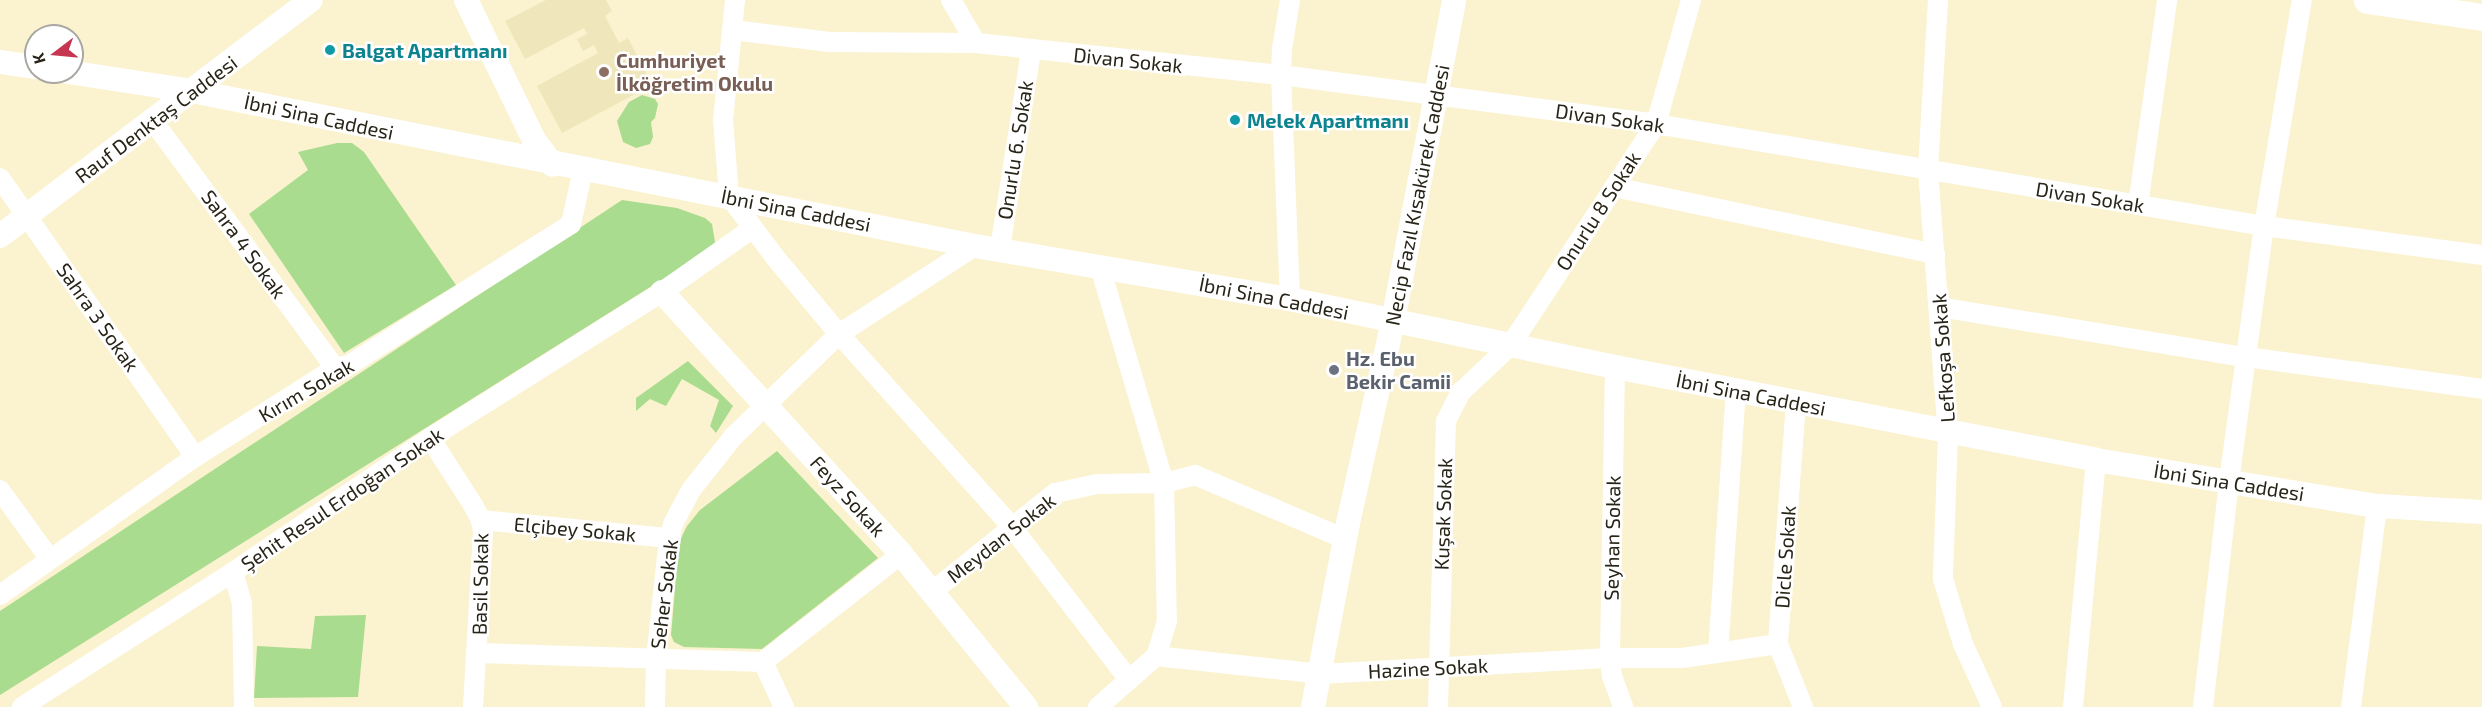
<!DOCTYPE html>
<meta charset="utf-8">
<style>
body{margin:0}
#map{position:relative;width:2482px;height:707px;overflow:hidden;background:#fbf2cf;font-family:"Exo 2",sans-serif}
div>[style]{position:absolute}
.built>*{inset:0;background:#f0e6bb}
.green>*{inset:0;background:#aadc8f}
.minor>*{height:20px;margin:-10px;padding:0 10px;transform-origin:10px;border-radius:10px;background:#fff}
.tertiary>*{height:24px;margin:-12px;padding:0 12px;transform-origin:12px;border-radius:12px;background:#fff}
.secondary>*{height:27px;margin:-13.5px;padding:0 13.5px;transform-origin:13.5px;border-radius:13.5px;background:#fff}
.dots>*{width:16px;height:16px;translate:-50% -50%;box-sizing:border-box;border:3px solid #fff;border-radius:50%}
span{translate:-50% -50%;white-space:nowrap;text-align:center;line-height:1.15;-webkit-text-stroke:5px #fff;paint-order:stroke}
.culture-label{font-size:20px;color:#0d838f;font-weight:700}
.left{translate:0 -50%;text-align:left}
.education-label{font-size:20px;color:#785e54;font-weight:700}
.street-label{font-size:20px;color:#282417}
.worship-label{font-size:20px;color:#5b616d;font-weight:700}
.north{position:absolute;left:24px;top:24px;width:60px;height:60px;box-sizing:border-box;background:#fff;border:2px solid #a9a7a2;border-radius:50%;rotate:254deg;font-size:16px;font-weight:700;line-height:24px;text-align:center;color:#282417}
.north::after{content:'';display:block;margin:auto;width:21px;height:27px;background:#c63650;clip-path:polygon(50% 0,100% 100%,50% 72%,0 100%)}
</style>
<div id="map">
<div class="built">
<div style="clip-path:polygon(546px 0,606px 0,612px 11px,605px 16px,619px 43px,628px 38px,652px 85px,562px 133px,537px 86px,598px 53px,594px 45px,583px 51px,577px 39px,587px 34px,584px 28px,525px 59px,505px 21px)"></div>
</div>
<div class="green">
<div style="clip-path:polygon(642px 95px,655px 99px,658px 104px,655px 118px,651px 122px,653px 137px,650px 144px,636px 148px,623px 142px,617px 121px,629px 102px)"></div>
<div style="clip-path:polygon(337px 143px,352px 143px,364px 152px,456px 285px,344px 353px,249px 214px,308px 170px,298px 152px)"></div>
<div style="clip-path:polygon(622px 200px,677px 208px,705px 218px,712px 224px,715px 242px,711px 249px,0 695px,0 611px)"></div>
<div style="clip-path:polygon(688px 361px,733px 406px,716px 433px,710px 426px,719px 400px,682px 379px,666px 406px,650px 399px,636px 411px,636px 398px)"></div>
<div style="clip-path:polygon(777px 451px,878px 558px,762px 649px,684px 647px,674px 642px,671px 635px,679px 542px,687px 526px,700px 510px)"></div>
<div style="clip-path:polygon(366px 615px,358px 697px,254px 698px,257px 646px,311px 649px,315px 616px)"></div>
</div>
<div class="minor">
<div style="left:735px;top:0;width:121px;rotate:95.7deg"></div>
<div style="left:723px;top:120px;width:76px;rotate:85.5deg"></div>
<div style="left:729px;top:196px;width:75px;rotate:53.1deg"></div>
<div style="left:774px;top:256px;width:102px;rotate:50.2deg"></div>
<div style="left:839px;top:334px;width:258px;rotate:48.1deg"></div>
<div style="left:1011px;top:526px;width:194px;rotate:52.5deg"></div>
<div style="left:951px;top:0;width:50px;rotate:59.8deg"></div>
<div style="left:1938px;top:0;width:170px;rotate:93.4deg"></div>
<div style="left:1928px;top:170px;width:264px;rotate:85.7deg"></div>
<div style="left:1948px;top:433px;width:146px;rotate:92deg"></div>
<div style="left:1943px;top:579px;width:68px;rotate:72.9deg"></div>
<div style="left:1963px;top:644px;width:69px;rotate:65.3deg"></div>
<div style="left:733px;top:30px;width:97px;rotate:7.1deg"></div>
<div style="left:829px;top:42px;width:147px;rotate:0.4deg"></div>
<div style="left:976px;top:43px;width:307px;rotate:6deg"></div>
<div style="left:1281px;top:75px;width:378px;rotate:7.4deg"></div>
<div style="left:1656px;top:124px;width:616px;rotate:9.52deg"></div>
<div style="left:2264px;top:226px;width:220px;rotate:7.6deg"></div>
<div style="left:153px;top:121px;width:307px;rotate:53.6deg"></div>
<div style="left:0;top:178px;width:340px;rotate:55deg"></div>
<div style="left:1614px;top:187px;width:328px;rotate:11.8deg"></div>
<div style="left:2138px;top:205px;width:207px;rotate:-81.9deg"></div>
<div style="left:1000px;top:249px;width:201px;rotate:-81.1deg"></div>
<div style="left:1100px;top:267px;width:225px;rotate:73.5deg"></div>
<div style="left:1164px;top:483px;width:138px;rotate:88.8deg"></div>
<div style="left:1167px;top:621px;width:37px;rotate:107deg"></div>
<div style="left:1290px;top:299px;width:224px;rotate:-92.3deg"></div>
<div style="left:1281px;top:75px;width:26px;rotate:-88deg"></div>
<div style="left:1282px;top:49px;width:50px;rotate:-80.7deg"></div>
<div style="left:1939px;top:307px;width:311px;rotate:9.3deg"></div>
<div style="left:2246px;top:357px;width:238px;rotate:7.7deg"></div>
<div style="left:1615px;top:367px;width:291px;rotate:91deg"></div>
<div style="left:1610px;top:658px;width:18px;rotate:84deg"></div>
<div style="left:1612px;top:676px;width:33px;rotate:70deg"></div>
<div style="left:1796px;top:403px;width:242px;rotate:94.3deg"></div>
<div style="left:1778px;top:644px;width:68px;rotate:68.4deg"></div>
<div style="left:430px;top:438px;width:80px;rotate:57.3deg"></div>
<div style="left:473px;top:505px;width:17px;rotate:62deg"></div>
<div style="left:481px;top:520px;width:13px;rotate:81deg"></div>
<div style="left:483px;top:533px;width:174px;rotate:93.3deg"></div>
<div style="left:0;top:490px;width:84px;rotate:54.2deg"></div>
<div style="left:481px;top:520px;width:189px;rotate:5.5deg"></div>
<div style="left:233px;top:572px;width:32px;rotate:74deg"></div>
<div style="left:242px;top:603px;width:104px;rotate:88.9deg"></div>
<div style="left:933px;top:591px;width:156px;rotate:-38.8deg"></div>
<div style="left:1055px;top:493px;width:43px;rotate:-12.1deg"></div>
<div style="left:1097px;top:484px;width:67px;rotate:-0.9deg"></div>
<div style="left:1164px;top:483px;width:32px;rotate:-14deg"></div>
<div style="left:1195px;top:475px;width:163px;rotate:23.1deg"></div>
<div style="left:0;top:595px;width:239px;rotate:-35.3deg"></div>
<div style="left:195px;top:457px;width:166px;rotate:-32.4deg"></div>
<div style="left:335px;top:368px;width:14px;rotate:-12deg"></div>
<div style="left:349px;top:365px;width:263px;rotate:-32.4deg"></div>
<div style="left:571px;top:224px;width:55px;rotate:-77.5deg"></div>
<div style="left:478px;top:653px;width:285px;rotate:1.8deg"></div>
<div style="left:763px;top:662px;width:175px;rotate:-38deg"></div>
<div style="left:1718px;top:653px;width:263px;rotate:-86.1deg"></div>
<div style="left:763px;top:662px;width:50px;rotate:65deg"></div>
<div style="left:22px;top:707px;width:250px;rotate:-32.6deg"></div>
<div style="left:233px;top:572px;width:238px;rotate:-34.2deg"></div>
<div style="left:430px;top:438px;width:274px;rotate:-32.2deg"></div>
<div style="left:662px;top:292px;width:111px;rotate:-35.1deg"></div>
<div style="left:655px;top:707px;width:48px;rotate:-88.8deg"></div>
<div style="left:656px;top:659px;width:122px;rotate:-83.9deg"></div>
<div style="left:669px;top:538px;width:17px;rotate:-73deg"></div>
<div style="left:674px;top:522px;width:36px;rotate:-62deg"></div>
<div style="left:691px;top:490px;width:68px;rotate:-51.6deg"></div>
<div style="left:733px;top:437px;width:148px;rotate:-44.2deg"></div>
<div style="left:839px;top:334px;width:162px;rotate:-32.9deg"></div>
<div style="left:1098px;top:707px;width:77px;rotate:-41.3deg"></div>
<div style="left:1156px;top:656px;width:166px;rotate:6.2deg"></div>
<div style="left:1321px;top:674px;width:289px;rotate:-3.2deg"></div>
<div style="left:1610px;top:658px;width:72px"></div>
<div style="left:1682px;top:658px;width:97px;rotate:-8.3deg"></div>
<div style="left:1438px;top:707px;width:286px;rotate:-88.4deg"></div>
<div style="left:1446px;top:421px;width:33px;rotate:-63deg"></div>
<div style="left:1461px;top:392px;width:67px;rotate:-43.2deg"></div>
<div style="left:1510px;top:346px;width:266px;rotate:-56.7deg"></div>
<div style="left:1656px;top:124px;width:129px;rotate:-74.2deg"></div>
<div style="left:2073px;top:707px;width:248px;rotate:-84.7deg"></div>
<div style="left:2203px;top:707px;width:227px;rotate:-83.4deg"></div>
<div style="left:2229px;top:481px;width:257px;rotate:-82.2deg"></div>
<div style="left:2264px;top:226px;width:229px;rotate:-80.5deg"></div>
<div style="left:2351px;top:707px;width:203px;rotate:-82.6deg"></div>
</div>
<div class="tertiary">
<div style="left:466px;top:0;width:156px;rotate:64.1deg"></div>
<div style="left:534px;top:140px;width:31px;rotate:53deg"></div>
<div style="left:0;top:62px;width:36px;rotate:8deg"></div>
<div style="left:68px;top:72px;width:125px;rotate:8.7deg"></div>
<div style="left:192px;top:91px;width:798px;rotate:11.2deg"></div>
<div style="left:975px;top:246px;width:319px;rotate:9.6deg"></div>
<div style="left:1290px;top:299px;width:332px;rotate:11.8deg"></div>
<div style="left:1615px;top:367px;width:490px;rotate:10.9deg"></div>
<div style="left:2096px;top:460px;width:285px;rotate:9.3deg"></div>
<div style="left:2377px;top:506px;width:105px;rotate:3.3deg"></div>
<div style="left:0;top:236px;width:390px;rotate:-37.2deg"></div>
<div style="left:662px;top:292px;width:355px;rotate:47.6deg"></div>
<div style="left:901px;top:554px;width:198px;rotate:50.8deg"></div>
<div style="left:1313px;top:707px;width:187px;rotate:-79.2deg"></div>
<div style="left:1348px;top:523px;width:207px;rotate:-77.4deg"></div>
<div style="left:1393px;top:321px;width:327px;rotate:-79.2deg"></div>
</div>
<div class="secondary">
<div style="left:2367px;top:0;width:116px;rotate:8.4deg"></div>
</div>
<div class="dots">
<div style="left:330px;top:50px;background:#0f9aa8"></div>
<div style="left:604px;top:72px;background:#8d6e63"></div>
<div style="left:1235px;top:120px;background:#0f9aa8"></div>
<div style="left:1334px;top:370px;background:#6b7280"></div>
</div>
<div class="culture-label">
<span class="left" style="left:342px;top:50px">Balgat Apartmanı</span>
<span class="left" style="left:1247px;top:120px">Melek Apartmanı</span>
</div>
<div class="education-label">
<span class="left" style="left:616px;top:72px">Cumhuriyet<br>İlköğretim Okulu</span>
</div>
<div class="street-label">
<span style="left:1128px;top:60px;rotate:6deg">Divan Sokak</span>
<span style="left:319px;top:117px;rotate:12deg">İbni Sina Caddesi</span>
<span style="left:1610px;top:118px;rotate:8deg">Divan Sokak</span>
<span style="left:156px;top:119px;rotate:-37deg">Rauf Denktaş Caddesi</span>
<span style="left:1015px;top:150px;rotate:-81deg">Onurlu 6. Sokak</span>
<span style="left:1417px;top:195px;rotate:-79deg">Necip Fazıl Kısakürek Caddesi</span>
<span style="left:2090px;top:197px;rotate:9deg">Divan Sokak</span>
<span style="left:796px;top:210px;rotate:11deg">İbni Sina Caddesi</span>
<span style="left:1598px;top:211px;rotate:-57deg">Onurlu 8 Sokak</span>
<span style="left:244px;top:244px;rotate:54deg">Sahra 4 Sokak</span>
<span style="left:1274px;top:298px;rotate:11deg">İbni Sina Caddesi</span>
<span style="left:98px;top:317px;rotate:55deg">Sahra 3 Sokak</span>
<span style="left:1943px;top:358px;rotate:-94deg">Lefkoşa Sokak</span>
<span style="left:306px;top:390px;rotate:-30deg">Kırım Sokak</span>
<span style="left:1751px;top:394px;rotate:11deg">İbni Sina Caddesi</span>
<span style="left:2229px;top:482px;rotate:9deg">İbni Sina Caddesi</span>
<span style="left:848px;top:496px;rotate:48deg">Feyz Sokak</span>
<span style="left:342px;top:499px;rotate:-34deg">Şehit Resul Erdoğan Sokak</span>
<span style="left:1443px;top:514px;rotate:-88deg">Kuşak Sokak</span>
<span style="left:575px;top:529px;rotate:5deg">Elçibey Sokak</span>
<span style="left:1001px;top:538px;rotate:-38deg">Meydan Sokak</span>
<span style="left:1612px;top:538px;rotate:-89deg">Seyhan Sokak</span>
<span style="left:1785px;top:557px;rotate:-86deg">Dicle Sokak</span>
<span style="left:480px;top:584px;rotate:-89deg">Basil Sokak</span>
<span style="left:664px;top:594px;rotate:-83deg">Seher Sokak</span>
<span style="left:1428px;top:668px;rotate:-3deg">Hazine Sokak</span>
</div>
<div class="worship-label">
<span class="left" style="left:1346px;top:370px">Hz. Ebu<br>Bekir Camii</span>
</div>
<div class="north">K</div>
</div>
